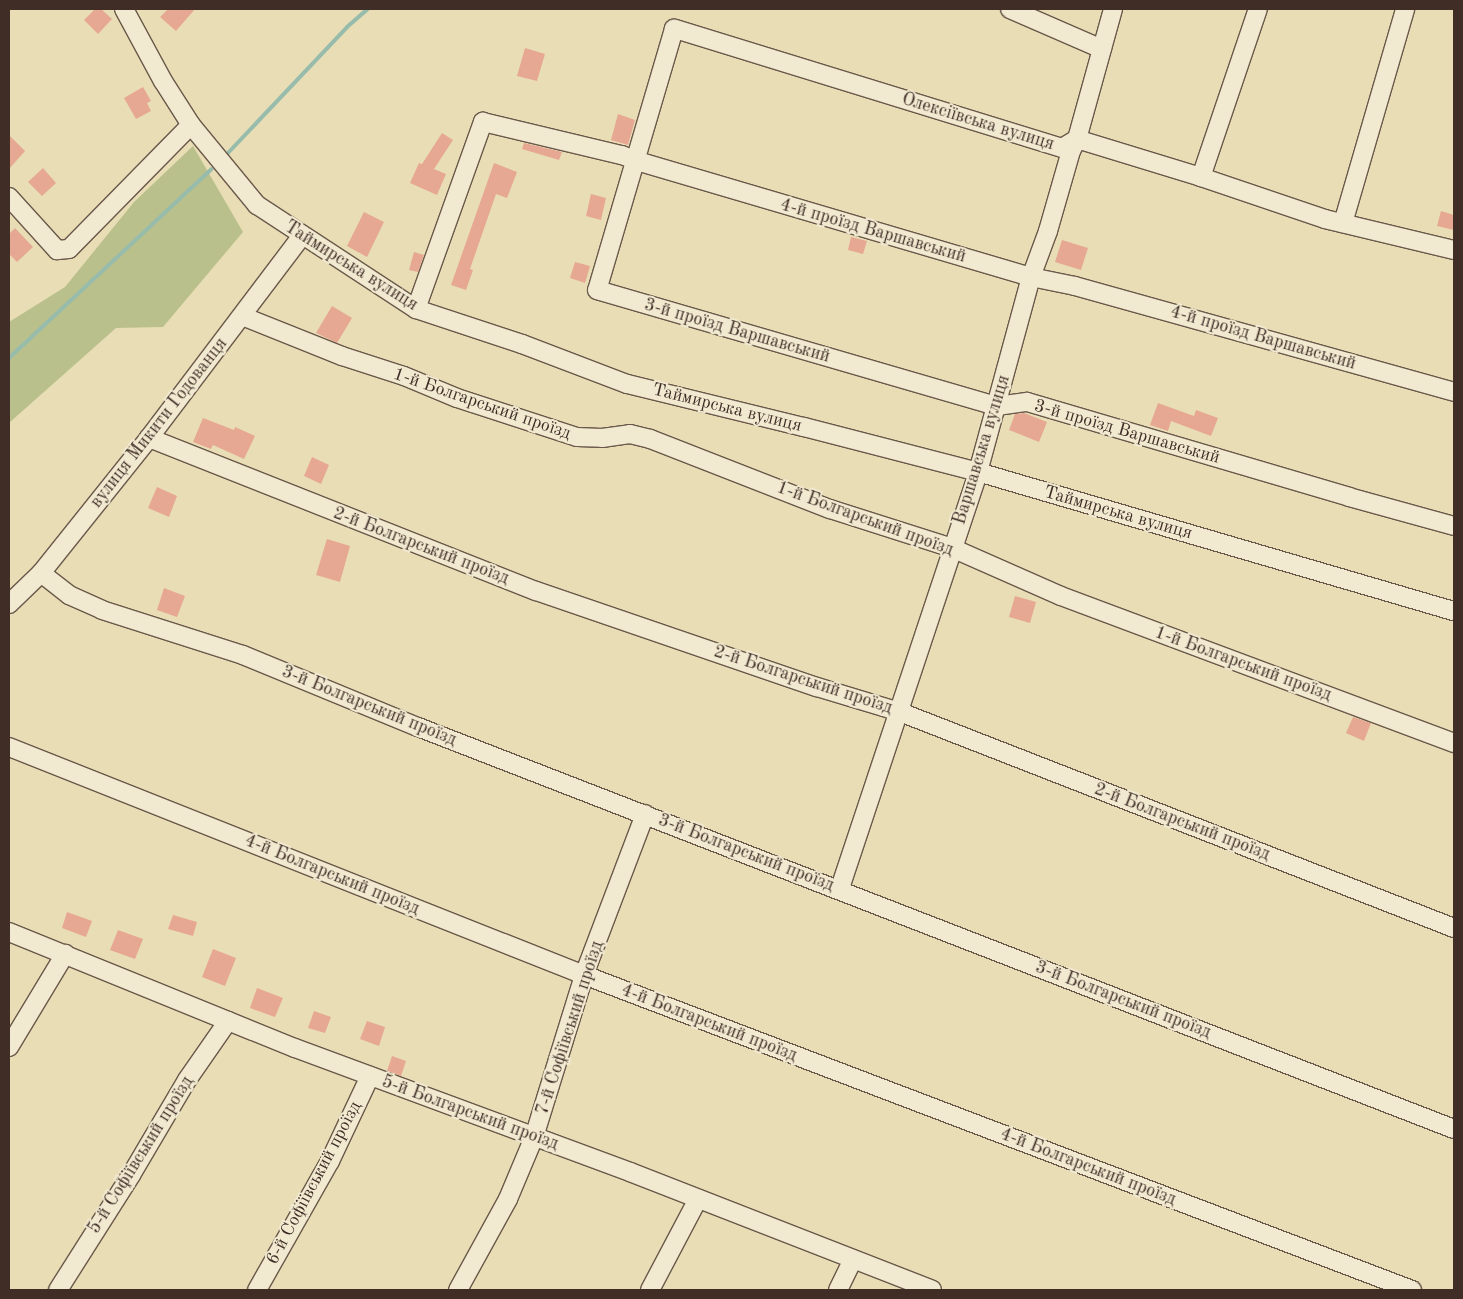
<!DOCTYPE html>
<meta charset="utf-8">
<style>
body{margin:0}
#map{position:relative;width:1463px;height:1299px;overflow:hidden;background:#e9ddb6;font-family:"Old Standard TT",serif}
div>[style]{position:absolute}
.green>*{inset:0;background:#bac08b}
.stream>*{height:4px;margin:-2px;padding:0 2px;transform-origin:2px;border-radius:2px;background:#98bcab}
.building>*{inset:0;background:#e6a892}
.roads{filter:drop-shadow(1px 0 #6a594a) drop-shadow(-1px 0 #6a594a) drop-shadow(0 1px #6a594a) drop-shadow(0 -1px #6a594a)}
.minor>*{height:18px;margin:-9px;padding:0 9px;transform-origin:9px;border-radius:9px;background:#f1e9d0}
span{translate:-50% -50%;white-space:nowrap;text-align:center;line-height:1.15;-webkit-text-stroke:4px #f1e9d0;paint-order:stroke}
.street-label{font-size:18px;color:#3f2d26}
.frame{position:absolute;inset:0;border:10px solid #3f2d26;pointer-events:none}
</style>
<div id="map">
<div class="green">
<div style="clip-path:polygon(193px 146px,243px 232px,163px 327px,116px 328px,9px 423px,9px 322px,65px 287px,134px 202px)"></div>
</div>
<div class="stream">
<div style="left:228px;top:153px;width:173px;rotate:-46.6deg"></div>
<div style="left:347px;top:27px;width:28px;rotate:-41deg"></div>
<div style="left:9px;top:358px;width:277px;rotate:-43deg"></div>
</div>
<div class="building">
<div style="clip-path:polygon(95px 9px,101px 9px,112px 19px,98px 34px,84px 20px)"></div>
<div style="clip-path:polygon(168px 9px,195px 9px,176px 31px,160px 17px)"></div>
<div style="clip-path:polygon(525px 48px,545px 54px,537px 81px,517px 76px)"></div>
<div style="clip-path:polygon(143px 87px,151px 101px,147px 103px,151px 111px,136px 119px,124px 98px)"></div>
<div style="clip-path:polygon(618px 114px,635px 120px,628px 145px,611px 140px)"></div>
<div style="clip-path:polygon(442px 133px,453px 140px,434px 169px,446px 174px,437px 195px,410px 183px,419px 163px,422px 164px)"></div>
<div style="clip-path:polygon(9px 135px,25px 151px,9px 169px)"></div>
<div style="clip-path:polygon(524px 143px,562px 152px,559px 160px,522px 149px)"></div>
<div style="clip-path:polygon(494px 163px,517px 172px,507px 198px,496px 194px,470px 269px,473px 270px,466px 290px,451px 285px)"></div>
<div style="clip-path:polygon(43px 168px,56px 183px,42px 196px,28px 182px)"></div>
<div style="clip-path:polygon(591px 194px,606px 198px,601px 220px,586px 216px)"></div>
<div style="clip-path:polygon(1441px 211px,1454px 215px,1454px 230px,1437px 226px)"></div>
<div style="clip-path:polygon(364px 212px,384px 222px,367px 257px,347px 246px)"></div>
<div style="clip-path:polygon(15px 228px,33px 247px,17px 262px,9px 254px,9px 234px)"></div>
<div style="clip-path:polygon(851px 237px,867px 241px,863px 254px,848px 250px)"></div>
<div style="clip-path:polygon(1062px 240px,1088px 248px,1081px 270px,1055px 262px)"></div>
<div style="clip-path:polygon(414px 252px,424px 255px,418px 272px,409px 270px)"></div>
<div style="clip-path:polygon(575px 262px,590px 266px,585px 283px,570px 278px)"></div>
<div style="clip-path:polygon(332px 306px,352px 318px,337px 343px,316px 333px)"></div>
<div style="clip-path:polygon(1158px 403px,1194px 416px,1196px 410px,1218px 418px,1211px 436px,1171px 421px,1168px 431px,1150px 425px)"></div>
<div style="clip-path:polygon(1024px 413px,1047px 422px,1039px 442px,1009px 430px,1015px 414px)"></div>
<div style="clip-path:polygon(203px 418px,234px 430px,235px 427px,255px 436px,244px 459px,213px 445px,211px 449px,193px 442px)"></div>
<div style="clip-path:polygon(312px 457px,329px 465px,321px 484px,304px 476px)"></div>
<div style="clip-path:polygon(157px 487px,177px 496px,169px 517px,148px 508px)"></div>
<div style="clip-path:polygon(327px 539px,350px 546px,340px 582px,316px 575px)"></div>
<div style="clip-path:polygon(164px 588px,185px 596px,177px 617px,157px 610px)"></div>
<div style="clip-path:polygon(1015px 596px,1036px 602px,1030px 623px,1009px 617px)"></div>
<div style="clip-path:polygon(1353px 717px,1371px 723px,1364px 741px,1346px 733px)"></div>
<div style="clip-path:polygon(67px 912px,92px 921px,86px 937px,62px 928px)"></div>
<div style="clip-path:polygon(173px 915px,197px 922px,193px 936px,168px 929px)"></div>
<div style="clip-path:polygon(118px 930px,143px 939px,135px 959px,110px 950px)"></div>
<div style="clip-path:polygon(213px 949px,236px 958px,225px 986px,202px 977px)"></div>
<div style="clip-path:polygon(257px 988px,283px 998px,275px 1017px,250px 1008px)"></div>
<div style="clip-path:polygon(314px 1011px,331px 1017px,325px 1033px,308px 1028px)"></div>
<div style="clip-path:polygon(367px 1021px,385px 1027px,379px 1046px,360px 1039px)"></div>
<div style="clip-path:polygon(392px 1056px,406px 1061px,401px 1076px,387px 1071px)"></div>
</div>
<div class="roads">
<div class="minor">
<div style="left:124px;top:9px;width:82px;rotate:61.6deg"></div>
<div style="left:163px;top:81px;width:52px;rotate:57.5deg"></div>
<div style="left:191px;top:125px;width:104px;rotate:50.5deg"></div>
<div style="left:257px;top:205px;width:190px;rotate:33.2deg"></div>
<div style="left:416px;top:309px;width:112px;rotate:18.3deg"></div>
<div style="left:522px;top:344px;width:112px;rotate:20.9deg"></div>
<div style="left:627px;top:384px;width:182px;rotate:13.7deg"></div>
<div style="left:804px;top:427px;width:180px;rotate:14.5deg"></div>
<div style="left:978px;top:472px;width:496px;rotate:16.3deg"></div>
<div style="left:1010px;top:9px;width:100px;rotate:23.5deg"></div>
<div style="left:1201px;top:177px;width:177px;rotate:-71.3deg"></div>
<div style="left:9px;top:197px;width:72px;rotate:47.8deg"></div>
<div style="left:57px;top:250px;width:12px;rotate:-5deg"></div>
<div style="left:69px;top:249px;width:174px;rotate:-45.5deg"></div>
<div style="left:1343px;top:223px;width:223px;rotate:-73.8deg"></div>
<div style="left:1454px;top:250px;width:133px;rotate:-166.5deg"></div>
<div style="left:1325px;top:219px;width:131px;rotate:-161.3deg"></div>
<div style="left:1201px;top:177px;width:130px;rotate:-163deg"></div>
<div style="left:1077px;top:139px;width:17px;rotate:149deg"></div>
<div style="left:1062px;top:148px;width:406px;rotate:-162.9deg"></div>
<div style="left:674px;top:29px;width:272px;rotate:106.4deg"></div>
<div style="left:597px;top:290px;width:416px;rotate:16.2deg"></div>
<div style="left:997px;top:406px;width:30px;rotate:-8deg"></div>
<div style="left:1027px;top:402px;width:336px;rotate:16.4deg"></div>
<div style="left:1349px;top:497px;width:109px;rotate:15.4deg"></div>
<div style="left:416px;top:309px;width:199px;rotate:-70.3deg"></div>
<div style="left:483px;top:122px;width:143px;rotate:13.4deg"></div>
<div style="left:622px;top:155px;width:16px;rotate:22deg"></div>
<div style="left:637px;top:161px;width:411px;rotate:16.4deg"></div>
<div style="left:1031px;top:277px;width:45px;rotate:11.6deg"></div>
<div style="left:1075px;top:286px;width:394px;rotate:15.6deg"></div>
<div style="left:242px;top:316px;width:108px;rotate:21.8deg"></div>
<div style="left:342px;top:356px;width:65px;rotate:17.9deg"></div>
<div style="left:404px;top:376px;width:57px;rotate:22.5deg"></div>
<div style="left:457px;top:398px;width:126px;rotate:18deg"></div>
<div style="left:577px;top:437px;width:25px;rotate:2deg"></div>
<div style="left:602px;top:438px;width:28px;rotate:-8deg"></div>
<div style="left:630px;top:434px;width:21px;rotate:14deg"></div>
<div style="left:650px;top:439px;width:193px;rotate:21.3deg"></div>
<div style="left:830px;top:509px;width:128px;rotate:17.7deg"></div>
<div style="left:952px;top:548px;width:119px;rotate:23.8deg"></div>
<div style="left:1061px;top:596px;width:420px;rotate:20.5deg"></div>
<div style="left:149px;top:438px;width:416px;rotate:21.6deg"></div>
<div style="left:536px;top:591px;width:297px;rotate:18.9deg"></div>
<div style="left:817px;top:687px;width:87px;rotate:16.8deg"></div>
<div style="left:900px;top:712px;width:595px;rotate:21.3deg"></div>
<div style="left:41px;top:573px;width:36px;rotate:38deg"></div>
<div style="left:69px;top:595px;width:36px;rotate:24deg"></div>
<div style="left:102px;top:610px;width:148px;rotate:17.7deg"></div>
<div style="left:243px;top:655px;width:189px;rotate:22.4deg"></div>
<div style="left:418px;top:727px;width:1111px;rotate:21.21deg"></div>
<div style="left:9px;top:604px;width:45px;rotate:-44.1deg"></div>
<div style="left:41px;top:573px;width:173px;rotate:-51.3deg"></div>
<div style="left:149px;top:438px;width:253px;rotate:-52.9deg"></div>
<div style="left:9px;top:747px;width:619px;rotate:21.63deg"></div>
<div style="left:584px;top:975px;width:886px;rotate:20.83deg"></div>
<div style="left:840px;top:888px;width:438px;rotate:-71.6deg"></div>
<div style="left:978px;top:472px;width:202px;rotate:-74.8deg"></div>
<div style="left:1031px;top:277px;width:49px;rotate:-69.7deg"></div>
<div style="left:1048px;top:231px;width:83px;rotate:-74deg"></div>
<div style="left:1071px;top:151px;width:13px;rotate:-63deg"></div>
<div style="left:1077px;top:139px;width:135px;rotate:-74.5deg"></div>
<div style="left:9px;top:932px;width:309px;rotate:22.1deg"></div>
<div style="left:295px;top:1048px;width:357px;rotate:20.3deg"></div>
<div style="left:630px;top:1172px;width:324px;rotate:21.3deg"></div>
<div style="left:9px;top:1047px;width:109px;rotate:-58.9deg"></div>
<div style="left:58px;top:1290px;width:136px;rotate:-57.6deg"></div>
<div style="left:131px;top:1175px;width:110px;rotate:-59.5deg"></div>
<div style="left:187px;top:1080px;width:72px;rotate:-55.2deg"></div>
<div style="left:257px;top:1290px;width:148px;rotate:-60.5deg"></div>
<div style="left:330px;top:1161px;width:94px;rotate:-64.8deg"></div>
<div style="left:458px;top:1290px;width:104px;rotate:-61.2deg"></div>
<div style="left:508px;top:1199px;width:67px;rotate:-67.2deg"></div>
<div style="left:534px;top:1137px;width:170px;rotate:-72.8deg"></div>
<div style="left:584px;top:975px;width:172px;rotate:-69.2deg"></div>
<div style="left:650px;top:1290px;width:103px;rotate:-62.2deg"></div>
<div style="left:838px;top:1290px;width:34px;rotate:-64deg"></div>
</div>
</div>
<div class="street-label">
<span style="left:978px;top:122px;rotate:17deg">Олексіївська вулиця</span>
<span style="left:873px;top:231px;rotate:16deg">4-й проїзд Варшавський</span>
<span style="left:351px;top:266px;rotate:32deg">Таймирська вулиця</span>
<span style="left:737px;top:331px;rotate:16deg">3-й проїзд Варшавський</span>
<span style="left:1263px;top:338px;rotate:16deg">4-й проїзд Варшавський</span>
<span style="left:482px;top:404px;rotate:19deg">1-й Болгарський проїзд</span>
<span style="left:727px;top:408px;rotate:14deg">Таймирська вулиця</span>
<span style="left:159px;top:423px;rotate:-52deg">вулиця Микити Годованця</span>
<span style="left:1127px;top:432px;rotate:16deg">3-й проїзд Варшавський</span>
<span style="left:982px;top:450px;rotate:-73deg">Варшавська вулиця</span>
<span style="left:1118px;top:513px;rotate:16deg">Таймирська вулиця</span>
<span style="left:865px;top:519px;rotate:20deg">1-й Болгарський проїзд</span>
<span style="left:421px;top:546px;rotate:21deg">2-й Болгарський проїзд</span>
<span style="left:1243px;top:664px;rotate:20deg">1-й Болгарський проїзд</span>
<span style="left:803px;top:680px;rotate:18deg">2-й Болгарський проїзд</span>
<span style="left:369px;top:706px;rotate:22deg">3-й Болгарський проїзд</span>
<span style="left:1182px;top:822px;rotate:21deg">2-й Болгарський проїзд</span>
<span style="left:746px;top:853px;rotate:21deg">3-й Болгарський проїзд</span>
<span style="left:332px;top:875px;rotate:22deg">4-й Болгарський проїзд</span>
<span style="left:1123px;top:1000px;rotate:21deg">3-й Болгарський проїзд</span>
<span style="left:709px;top:1023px;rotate:21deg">4-й Болгарський проїзд</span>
<span style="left:570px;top:1028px;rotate:-72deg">7-й Софіївський проїзд</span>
<span style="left:470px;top:1113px;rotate:20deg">5-й Болгарський проїзд</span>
<span style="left:141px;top:1155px;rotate:-58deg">5-й Софіївський проїзд</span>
<span style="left:1088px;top:1167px;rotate:21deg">4-й Болгарський проїзд</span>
<span style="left:314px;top:1183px;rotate:-62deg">6-й Софіївський проїзд</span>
</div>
<div class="frame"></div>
</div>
